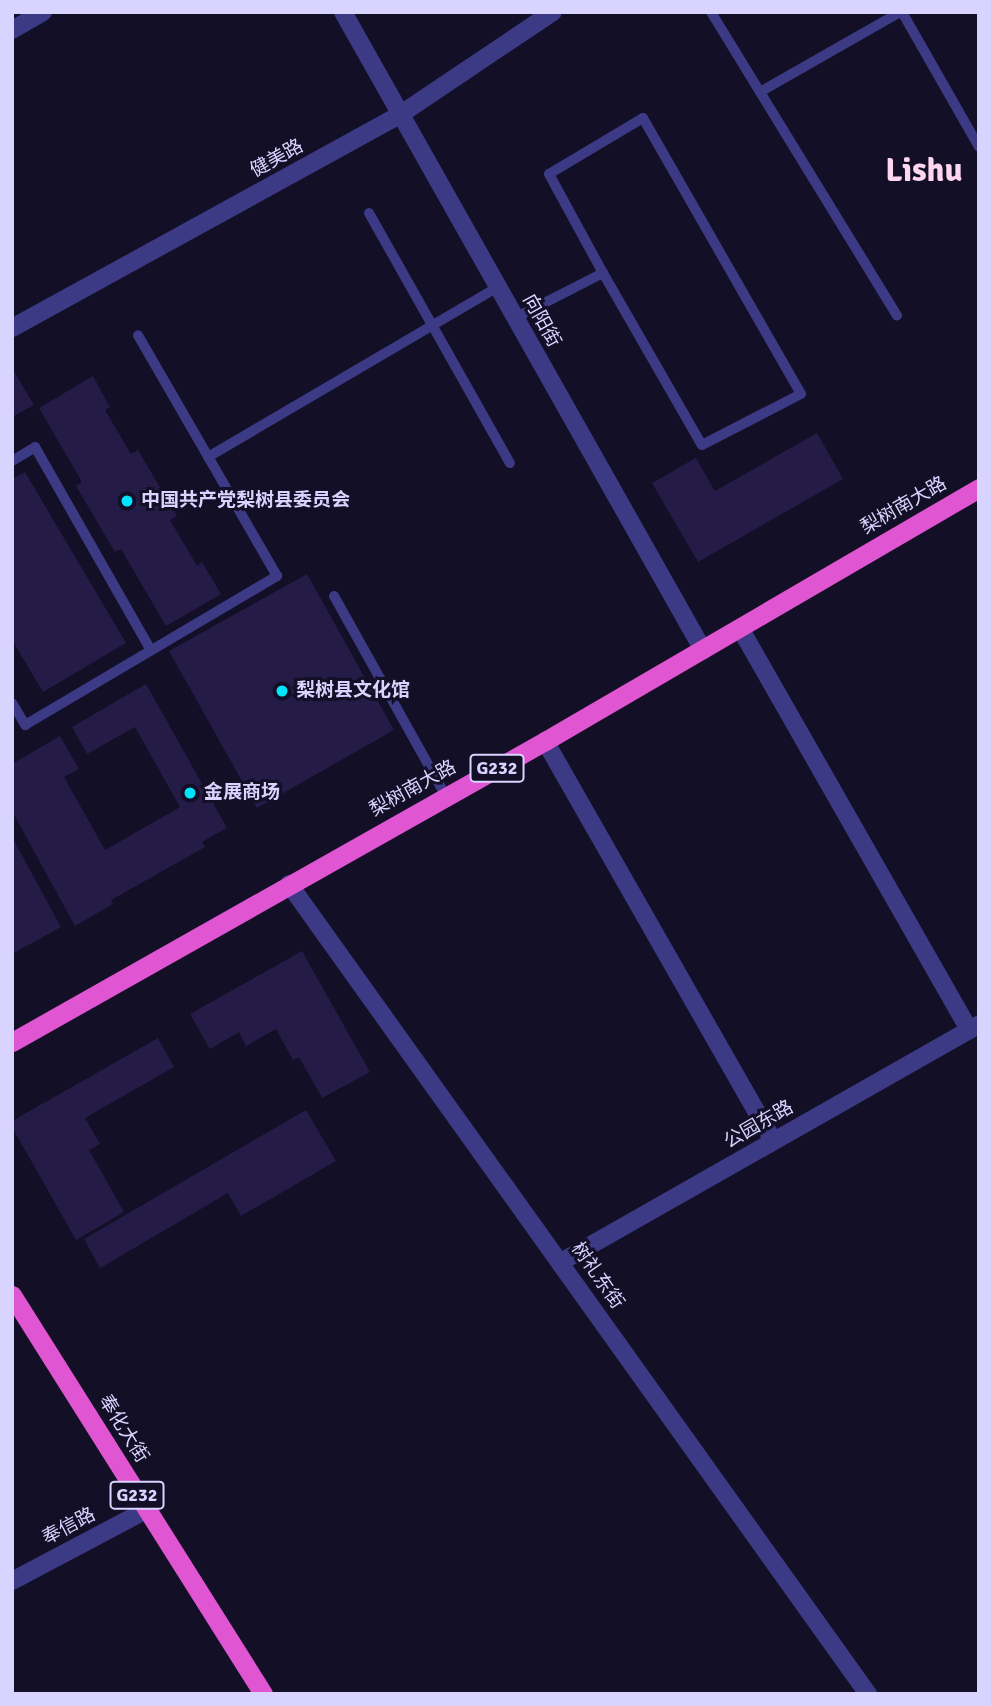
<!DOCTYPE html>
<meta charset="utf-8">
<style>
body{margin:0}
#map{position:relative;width:991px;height:1706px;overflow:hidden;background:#130f26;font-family:Signika,"Noto Sans SC",sans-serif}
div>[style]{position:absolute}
.building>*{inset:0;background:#241b47}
.service>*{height:10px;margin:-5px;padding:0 5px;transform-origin:5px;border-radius:5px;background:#3d3a85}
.minor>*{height:18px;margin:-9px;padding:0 9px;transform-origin:9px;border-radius:9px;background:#3d3a85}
.tertiary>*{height:18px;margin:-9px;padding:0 9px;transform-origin:9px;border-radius:9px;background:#3d3a85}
.trunk>*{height:19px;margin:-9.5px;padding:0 9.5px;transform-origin:9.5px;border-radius:9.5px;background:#e055d1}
.dots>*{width:19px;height:19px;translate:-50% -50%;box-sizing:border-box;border:4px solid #130f26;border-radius:50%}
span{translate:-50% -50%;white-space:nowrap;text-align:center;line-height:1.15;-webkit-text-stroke:6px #130f26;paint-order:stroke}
.shield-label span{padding:2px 5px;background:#130f26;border:2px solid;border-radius:5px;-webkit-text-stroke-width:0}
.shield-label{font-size:18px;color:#d9d4ff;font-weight:700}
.street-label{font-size:19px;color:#d9d4ff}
.poi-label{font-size:19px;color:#d9d4ff;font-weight:700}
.left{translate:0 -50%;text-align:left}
.town-label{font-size:33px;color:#ffd6f0;font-weight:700}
.frame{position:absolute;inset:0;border:14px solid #d9d4ff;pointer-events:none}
</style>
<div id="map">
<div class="building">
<div style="clip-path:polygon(12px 368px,34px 405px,12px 417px)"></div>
<div style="clip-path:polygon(93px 376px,110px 407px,105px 410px,131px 454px,138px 450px,177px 516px,170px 520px,197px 566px,202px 562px,221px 594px,166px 626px,121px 549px,115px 552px,76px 486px,82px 482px,39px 408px)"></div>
<div style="clip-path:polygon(817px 433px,843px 479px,698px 562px,652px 483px,696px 458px,715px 491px)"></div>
<div style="clip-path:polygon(25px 472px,126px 643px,43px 692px,12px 640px,12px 479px)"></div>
<div style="clip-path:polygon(307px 574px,394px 730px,257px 808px,169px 651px)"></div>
<div style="clip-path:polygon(146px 684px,227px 828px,202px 842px,205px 847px,111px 900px,113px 904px,75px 926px,12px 811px,12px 764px,60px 736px,79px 769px,64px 777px,105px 850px,180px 807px,135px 727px,87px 754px,72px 727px)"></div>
<div style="clip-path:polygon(12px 837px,61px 927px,12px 954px)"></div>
<div style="clip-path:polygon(302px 951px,370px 1072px,322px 1098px,299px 1057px,293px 1060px,276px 1029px,246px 1046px,239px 1032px,210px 1049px,190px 1014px)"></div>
<div style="clip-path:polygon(158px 1038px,174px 1067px,85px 1118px,100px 1144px,89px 1150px,124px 1212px,76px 1240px,12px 1127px,12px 1121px)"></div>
<div style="clip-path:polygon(306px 1110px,336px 1161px,241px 1216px,228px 1193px,100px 1268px,84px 1239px)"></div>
</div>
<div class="service">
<div style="left:711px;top:12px;width:356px;rotate:58.5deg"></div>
<div style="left:902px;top:12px;width:155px;rotate:60.3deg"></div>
<div style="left:760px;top:92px;width:161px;rotate:-29.7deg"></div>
<div style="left:369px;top:213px;width:287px;rotate:60.6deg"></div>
<div style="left:515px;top:318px;width:99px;rotate:-27.1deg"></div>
<div style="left:603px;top:273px;width:198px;rotate:60.1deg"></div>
<div style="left:702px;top:445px;width:111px;rotate:-27.3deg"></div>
<div style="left:801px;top:394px;width:318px;rotate:-119.8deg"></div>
<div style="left:643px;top:118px;width:109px;rotate:149.2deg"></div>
<div style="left:549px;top:174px;width:113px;rotate:61.4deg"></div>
<div style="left:208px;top:457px;width:336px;rotate:-30.4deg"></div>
<div style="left:12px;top:461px;width:27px;rotate:-31deg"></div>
<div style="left:35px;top:447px;width:234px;rotate:60.3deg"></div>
<div style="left:334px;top:596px;width:229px;rotate:60.8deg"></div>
<div style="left:12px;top:703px;width:26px;rotate:59deg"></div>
<div style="left:25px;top:725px;width:293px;rotate:-30.6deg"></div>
<div style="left:277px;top:576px;width:278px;rotate:-120deg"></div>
</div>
<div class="minor">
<div style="left:343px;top:12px;width:733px;rotate:60.57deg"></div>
<div style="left:12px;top:30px;width:36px;rotate:-30deg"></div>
<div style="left:740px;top:628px;width:463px;rotate:60.3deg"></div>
<div style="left:545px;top:741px;width:460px;rotate:60.3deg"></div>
<div style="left:289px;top:884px;width:996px;rotate:54.44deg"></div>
<div style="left:561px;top:1262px;width:481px;rotate:-29.6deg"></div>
<div style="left:12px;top:1581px;width:152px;rotate:-27.9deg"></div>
</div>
<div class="tertiary">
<div style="left:12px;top:328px;width:444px;rotate:-28.8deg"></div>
<div style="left:401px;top:114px;width:183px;rotate:-33.9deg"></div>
</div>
<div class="trunk">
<div style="left:12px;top:1042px;width:612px;rotate:-29.45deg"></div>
<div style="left:545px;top:741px;width:502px;rotate:-30.24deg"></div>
<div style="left:12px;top:1295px;width:471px;rotate:57.8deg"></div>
</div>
<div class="dots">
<div style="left:127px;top:501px;background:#00e5ff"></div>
<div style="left:282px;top:691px;background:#00e5ff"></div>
<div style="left:190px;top:793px;background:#00e5ff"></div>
</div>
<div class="shield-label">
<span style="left:497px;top:768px">G232</span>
<span style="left:137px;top:1495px">G232</span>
</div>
<div class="street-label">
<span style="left:277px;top:159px;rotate:-29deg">健美路</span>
<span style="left:541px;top:321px;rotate:61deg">向阳街</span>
<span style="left:904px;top:506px;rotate:-30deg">梨树南大路</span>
<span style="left:413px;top:789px;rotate:-29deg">梨树南大路</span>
<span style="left:759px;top:1125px;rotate:-30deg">公园东路</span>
<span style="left:597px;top:1276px;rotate:55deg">树礼东街</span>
<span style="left:123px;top:1429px;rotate:58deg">奉化大街</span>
<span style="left:69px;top:1527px;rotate:-28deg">奉信路</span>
</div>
<div class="poi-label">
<span class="left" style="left:141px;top:501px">中国共产党梨树县委员会</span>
<span class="left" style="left:296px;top:691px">梨树县文化馆</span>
<span class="left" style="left:204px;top:793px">金展商场</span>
</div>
<div class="town-label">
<span style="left:924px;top:171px">Lishu</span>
</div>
<div class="frame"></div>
</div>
